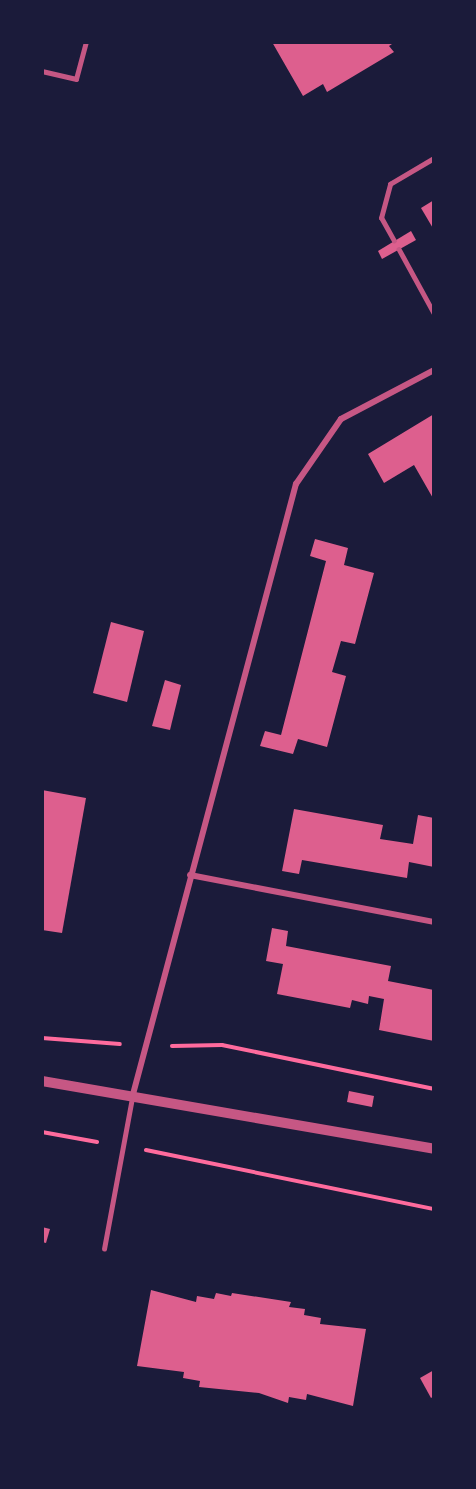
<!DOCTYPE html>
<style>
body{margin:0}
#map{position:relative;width:476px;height:1489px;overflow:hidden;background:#1b1b3a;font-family:Arial,sans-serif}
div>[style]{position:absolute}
.building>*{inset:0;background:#dd5f8e}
.path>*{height:4px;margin:-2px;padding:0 2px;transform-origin:2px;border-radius:2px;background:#ff6b9d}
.service>*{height:4.5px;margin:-2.25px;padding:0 2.25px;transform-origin:2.25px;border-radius:2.25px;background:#c65784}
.minor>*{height:6px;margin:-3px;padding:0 3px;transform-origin:3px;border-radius:3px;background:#c65784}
.tertiary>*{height:10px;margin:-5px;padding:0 5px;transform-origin:5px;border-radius:5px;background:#c65784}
span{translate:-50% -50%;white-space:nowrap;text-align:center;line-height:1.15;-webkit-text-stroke:6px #1b1b3a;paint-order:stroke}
.frame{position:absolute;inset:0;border:44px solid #1b1b3a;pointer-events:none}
</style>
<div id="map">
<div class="building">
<div style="clip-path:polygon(272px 42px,395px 42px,389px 46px,394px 52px,327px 92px,323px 84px,303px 96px)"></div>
<div style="clip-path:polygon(434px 200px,434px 230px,421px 208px)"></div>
<div style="clip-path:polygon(411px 231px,416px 240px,382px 259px,378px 251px)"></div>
<div style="clip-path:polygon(434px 414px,434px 500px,414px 465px,384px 483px,368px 454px)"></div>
<div style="clip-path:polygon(315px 539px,348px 548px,344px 565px,374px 573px,355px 644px,341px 641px,332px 672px,346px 676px,327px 747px,298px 739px,293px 754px,260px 746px,265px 731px,281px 735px,326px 561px,310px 556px)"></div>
<div style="clip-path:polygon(111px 622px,144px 631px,127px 702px,93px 693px)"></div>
<div style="clip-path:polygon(165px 680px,181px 685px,170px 730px,152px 726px)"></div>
<div style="clip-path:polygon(42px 790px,86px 798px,62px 933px,42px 930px)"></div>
<div style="clip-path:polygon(294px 809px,383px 825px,380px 839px,413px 844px,418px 815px,434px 818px,434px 867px,409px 862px,407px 878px,302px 860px,299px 874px,282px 871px)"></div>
<div style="clip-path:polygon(272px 928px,288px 931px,286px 946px,391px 966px,388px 981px,434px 990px,434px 1041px,379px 1030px,384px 999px,369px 996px,368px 1004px,352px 1000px,350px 1008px,277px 994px,283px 964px,266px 961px)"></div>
<div style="clip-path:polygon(349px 1091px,374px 1096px,372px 1107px,347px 1102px)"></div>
<div style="clip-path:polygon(42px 1227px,50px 1229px,46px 1243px,42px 1242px)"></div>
<div style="clip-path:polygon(151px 1290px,196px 1302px,197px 1296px,214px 1299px,216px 1293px,231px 1296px,232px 1293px,291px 1302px,289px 1307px,305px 1309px,304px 1315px,321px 1318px,320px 1324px,366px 1329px,353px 1406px,307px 1394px,306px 1400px,289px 1397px,288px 1403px,259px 1393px,199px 1387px,200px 1381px,183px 1378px,184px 1372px,137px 1366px)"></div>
<div style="clip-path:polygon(434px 1370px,434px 1396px,431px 1398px,420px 1378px)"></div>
</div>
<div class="path">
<div style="left:42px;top:1038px;width:78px;rotate:4.4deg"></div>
<div style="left:172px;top:1046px;width:50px;rotate:-1.1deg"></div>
<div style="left:222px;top:1045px;width:217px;rotate:11.7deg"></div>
<div style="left:42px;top:1132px;width:56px;rotate:10.3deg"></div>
<div style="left:146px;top:1150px;width:294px;rotate:11.6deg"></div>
</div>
<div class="service">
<div style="left:42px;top:71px;width:35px;rotate:13deg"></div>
<div style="left:76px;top:79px;width:38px;rotate:-75deg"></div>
<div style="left:394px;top:241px;width:26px;rotate:-119deg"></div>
<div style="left:381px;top:218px;width:35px;rotate:-75deg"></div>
<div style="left:390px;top:184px;width:51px;rotate:-30.6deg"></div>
<div style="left:399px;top:249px;width:73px;rotate:61.3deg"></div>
<div style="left:104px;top:1249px;width:154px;rotate:-79.5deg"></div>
</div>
<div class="minor">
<div style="left:190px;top:875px;width:248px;rotate:10.9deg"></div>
<div style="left:132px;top:1098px;width:636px;rotate:-75.05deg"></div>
<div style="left:296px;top:484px;width:79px;rotate:-55.3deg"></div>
<div style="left:341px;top:419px;width:105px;rotate:-27.8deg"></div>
</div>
<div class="tertiary">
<div style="left:42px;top:1081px;width:398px;rotate:9.8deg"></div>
</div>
<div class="frame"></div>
</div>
